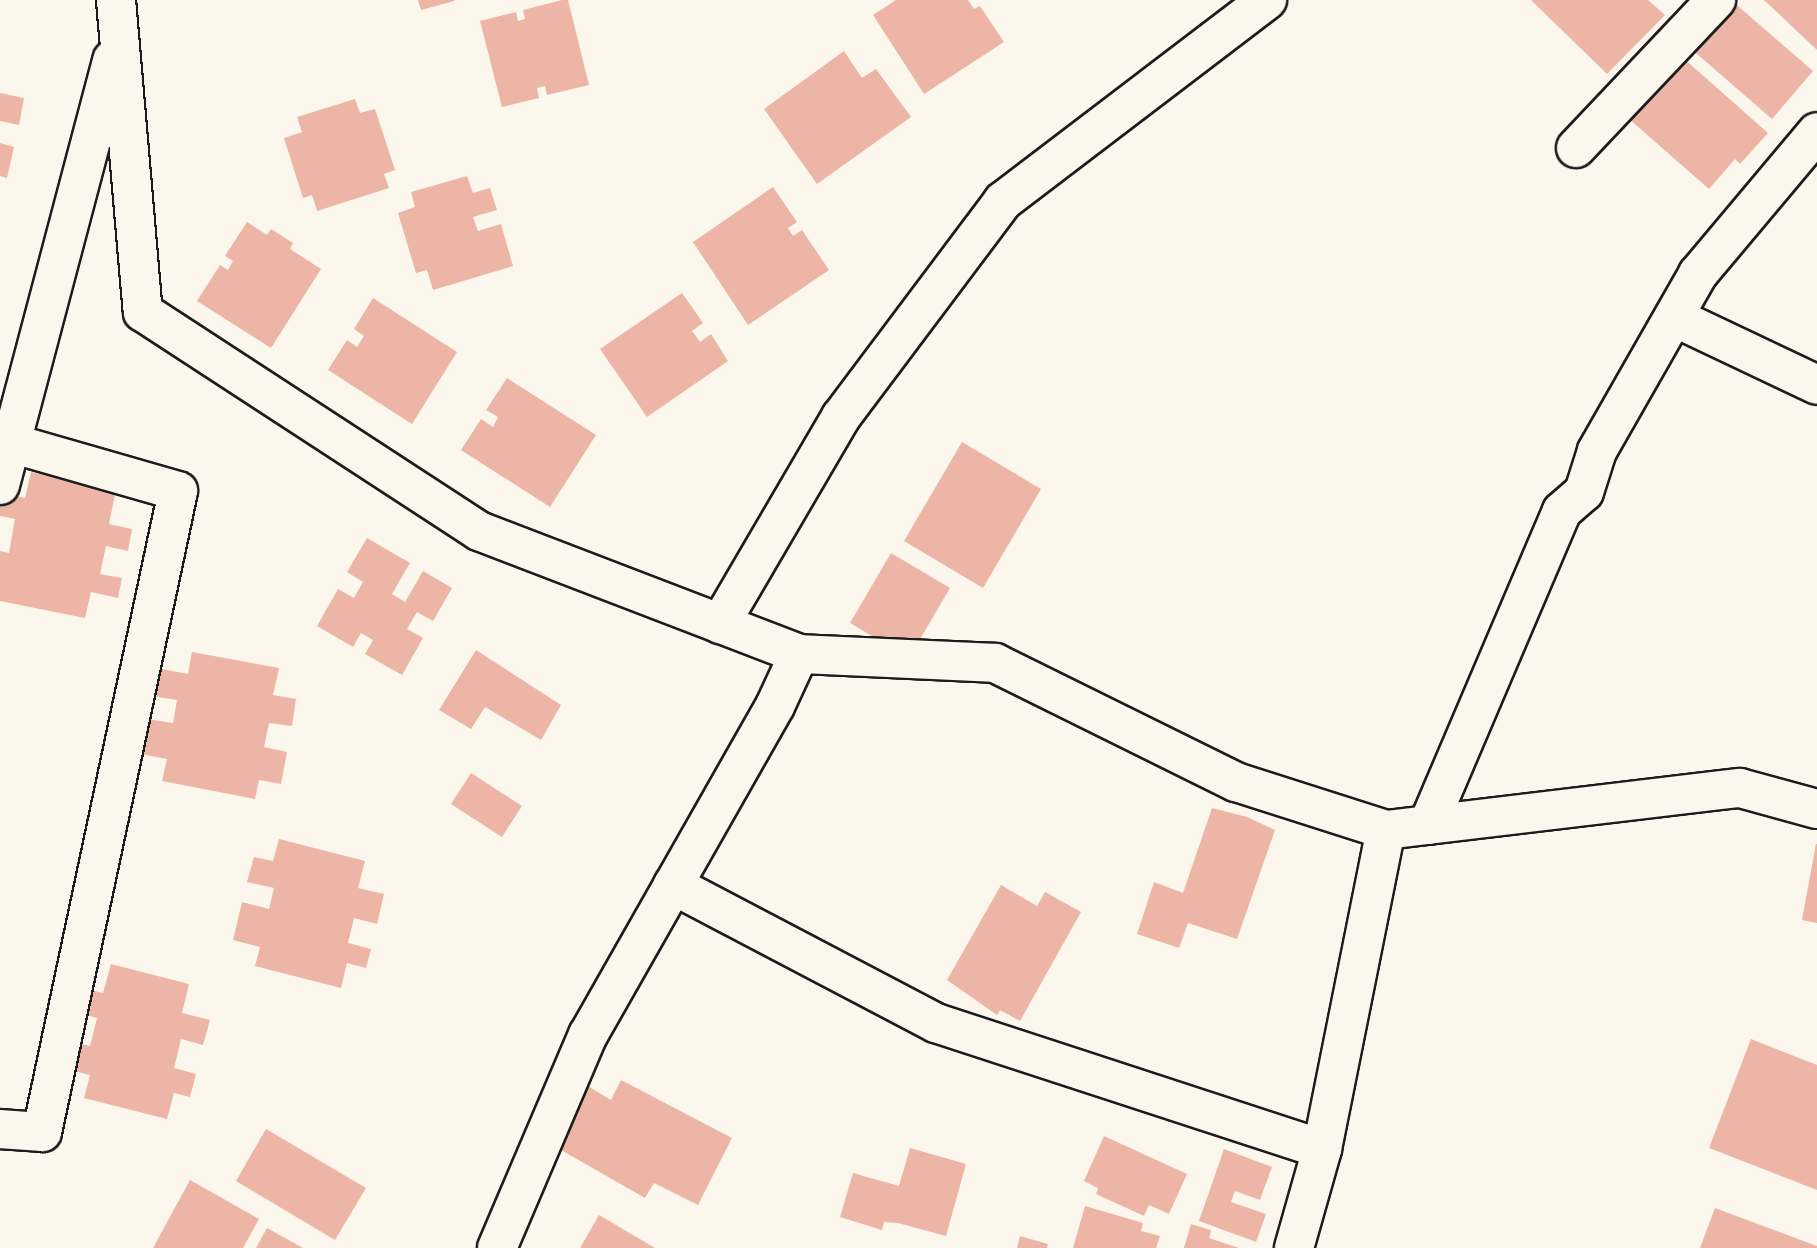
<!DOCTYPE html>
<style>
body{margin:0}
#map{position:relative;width:1817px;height:1248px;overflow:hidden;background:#fbf7ec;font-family:Kalam,sans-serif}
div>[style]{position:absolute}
.building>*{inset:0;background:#edb5a5}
.roads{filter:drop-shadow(2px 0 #1c1c1c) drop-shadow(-2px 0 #1c1c1c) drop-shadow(0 2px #1c1c1c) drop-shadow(0 -2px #1c1c1c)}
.street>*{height:38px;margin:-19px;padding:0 19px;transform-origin:19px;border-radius:19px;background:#fbf7ec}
span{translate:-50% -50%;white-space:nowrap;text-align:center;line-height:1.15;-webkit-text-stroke:5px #fbf7ec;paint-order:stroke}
</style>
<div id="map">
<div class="building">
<div style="clip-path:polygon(418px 0,454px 0,454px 1px,421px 10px)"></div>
<div style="clip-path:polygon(562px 0,568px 0,589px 85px,547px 95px,545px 86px,537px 88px,539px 98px,502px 107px,480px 21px,516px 12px,518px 21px,525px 19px,523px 10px)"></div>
<div style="clip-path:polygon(896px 0,968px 0,974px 9px,980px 6px,1004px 42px,924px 94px,873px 15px)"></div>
<div style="clip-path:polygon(1531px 0,1648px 0,1665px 15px,1607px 74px)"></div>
<div style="clip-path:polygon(1731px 0,1813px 71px,1772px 119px,1689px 47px)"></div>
<div style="clip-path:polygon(1764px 0,1817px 0,1817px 50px)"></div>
<div style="clip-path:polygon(844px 51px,862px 78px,876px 69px,911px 117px,817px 184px,764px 109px)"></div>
<div style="clip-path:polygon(1682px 57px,1768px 133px,1740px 164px,1735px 159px,1709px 189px,1628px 118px)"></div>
<div style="clip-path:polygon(0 93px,24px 98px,19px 125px,0 121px)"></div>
<div style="clip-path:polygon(355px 99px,360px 113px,375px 109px,395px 170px,384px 174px,389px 188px,317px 211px,312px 195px,303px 198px,284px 138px,302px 132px,297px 117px)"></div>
<div style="clip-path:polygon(0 143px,14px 147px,7px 178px,0 176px)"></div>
<div style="clip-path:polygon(467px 176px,473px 193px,490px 188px,497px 210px,473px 217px,478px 231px,501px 224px,513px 266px,433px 290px,427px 270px,416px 273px,398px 213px,415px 207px,411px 192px)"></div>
<div style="clip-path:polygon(773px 187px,797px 222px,788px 228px,793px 236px,802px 230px,829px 270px,748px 325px,693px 242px)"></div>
<div style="clip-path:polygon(247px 222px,267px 235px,271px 229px,293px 243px,290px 249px,321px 269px,271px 348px,197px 301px,220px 265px,228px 270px,233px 261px,225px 256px)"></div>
<div style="clip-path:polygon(682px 293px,703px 323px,692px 331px,700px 342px,711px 334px,728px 361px,647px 417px,600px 349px)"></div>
<div style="clip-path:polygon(373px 298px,457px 352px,412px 424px,328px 370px,347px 340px,357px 347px,364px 336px,354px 329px)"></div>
<div style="clip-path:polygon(507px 378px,596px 435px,550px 507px,461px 450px,481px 419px,493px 427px,498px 417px,486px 410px)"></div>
<div style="clip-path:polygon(962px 442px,1041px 489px,983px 588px,904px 541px)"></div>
<div style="clip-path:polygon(31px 472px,116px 490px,109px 524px,132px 529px,128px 551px,106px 546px,100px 574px,122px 578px,118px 598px,91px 592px,85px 618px,0 601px,0 551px,9px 553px,15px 519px,0 516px,0 492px,25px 498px)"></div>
<div style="clip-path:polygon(367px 538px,410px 563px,392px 594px,405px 602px,423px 571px,452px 588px,433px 621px,417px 612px,407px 629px,423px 638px,402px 675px,365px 654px,373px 640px,361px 633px,353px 647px,317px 626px,338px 589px,354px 598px,363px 582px,347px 572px)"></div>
<div style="clip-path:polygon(891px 553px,950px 588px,909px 658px,850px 623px)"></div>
<div style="clip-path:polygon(476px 650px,561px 705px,541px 740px,485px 707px,471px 729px,439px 710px)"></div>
<div style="clip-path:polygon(192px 652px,279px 668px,273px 695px,296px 699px,292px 726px,269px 723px,264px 747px,287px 752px,281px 784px,259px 780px,255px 799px,162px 781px,167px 759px,141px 754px,147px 719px,173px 723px,177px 700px,152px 696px,157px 668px,188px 674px)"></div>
<div style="clip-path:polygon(471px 773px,522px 806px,502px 837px,451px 804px)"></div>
<div style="clip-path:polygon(1212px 808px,1247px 817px,1275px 830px,1237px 939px,1188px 923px,1179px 948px,1137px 934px,1154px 882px,1183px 893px)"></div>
<div style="clip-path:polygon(279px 839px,365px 861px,358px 888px,384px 894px,377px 924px,354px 918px,348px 943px,371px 949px,366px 968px,347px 963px,341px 988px,255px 966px,260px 947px,233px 940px,242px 902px,269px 909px,274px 888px,247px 882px,254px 857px,273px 861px)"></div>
<div style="clip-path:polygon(1816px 844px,1817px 844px,1817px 923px,1802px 920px)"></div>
<div style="clip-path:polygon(1001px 885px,1037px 906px,1045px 892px,1081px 912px,1020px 1021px,1000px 1010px,997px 1015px,947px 980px)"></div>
<div style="clip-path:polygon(111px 964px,189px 984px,182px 1013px,210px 1020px,203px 1045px,181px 1039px,174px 1068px,196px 1074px,190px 1097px,174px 1093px,167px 1119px,84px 1098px,90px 1075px,58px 1067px,65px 1040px,90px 1046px,97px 1018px,72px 1011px,78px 987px,103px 993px)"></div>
<div style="clip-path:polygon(1751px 1039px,1817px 1065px,1817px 1190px,1709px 1148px)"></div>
<div style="clip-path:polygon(621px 1080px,732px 1138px,698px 1205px,654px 1183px,645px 1198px,554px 1146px,588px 1086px,611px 1100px)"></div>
<div style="clip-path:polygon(266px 1129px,366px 1188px,335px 1240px,236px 1181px)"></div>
<div style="clip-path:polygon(1104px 1136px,1187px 1174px,1169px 1214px,1149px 1205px,1144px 1216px,1096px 1194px,1098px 1188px,1084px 1181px)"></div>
<div style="clip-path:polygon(910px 1148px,966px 1164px,946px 1236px,898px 1223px,884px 1222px,882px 1230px,840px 1217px,853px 1173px,899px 1186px)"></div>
<div style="clip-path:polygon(1224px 1149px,1272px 1167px,1260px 1200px,1235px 1191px,1231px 1202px,1266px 1214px,1256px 1242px,1199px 1221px)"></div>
<div style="clip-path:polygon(190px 1180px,259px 1219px,243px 1248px,153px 1248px)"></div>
<div style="clip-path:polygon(1085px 1206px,1143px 1223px,1141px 1231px,1160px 1236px,1156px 1248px,1073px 1248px)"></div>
<div style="clip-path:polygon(1715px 1208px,1817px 1246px,1817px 1248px,1700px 1248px)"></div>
<div style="clip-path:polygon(599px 1215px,655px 1248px,580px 1248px)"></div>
<div style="clip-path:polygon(1191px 1224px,1211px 1230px,1209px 1238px,1239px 1248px,1184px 1248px)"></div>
<div style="clip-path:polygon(267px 1228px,303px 1248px,256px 1248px)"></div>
<div style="clip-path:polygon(1020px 1236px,1048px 1244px,1047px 1248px,1017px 1248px)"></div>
</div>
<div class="roads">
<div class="street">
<div style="left:116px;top:0;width:313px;rotate:85.1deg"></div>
<div style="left:143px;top:312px;width:401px;rotate:33.1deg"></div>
<div style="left:479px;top:531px;width:343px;rotate:21deg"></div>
<div style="left:799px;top:654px;width:196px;rotate:2.6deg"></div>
<div style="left:995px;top:663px;width:269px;rotate:26.3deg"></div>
<div style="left:1236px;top:782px;width:157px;rotate:17.7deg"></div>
<div style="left:1386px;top:830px;width:356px;rotate:-6.8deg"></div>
<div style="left:1740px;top:788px;width:80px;rotate:15.3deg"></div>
<div style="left:1576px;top:148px;width:204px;rotate:-46.6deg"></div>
<div style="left:1674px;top:317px;width:158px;rotate:25.4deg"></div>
<div style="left:0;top:485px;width:440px;rotate:-75.2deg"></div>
<div style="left:720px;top:624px;width:240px;rotate:-59.7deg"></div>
<div style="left:841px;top:417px;width:270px;rotate:-53.1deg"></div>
<div style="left:1003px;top:201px;width:332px;rotate:-37.3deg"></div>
<div style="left:1428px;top:825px;width:341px;rotate:-66.9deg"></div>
<div style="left:1562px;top:511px;width:29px;rotate:-41deg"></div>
<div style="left:1584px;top:492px;width:43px;rotate:-72.4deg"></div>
<div style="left:1597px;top:451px;width:204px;rotate:-60.3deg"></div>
<div style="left:1698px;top:274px;width:185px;rotate:-50deg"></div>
<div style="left:673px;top:885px;width:297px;rotate:27.7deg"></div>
<div style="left:936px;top:1023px;width:406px;rotate:18.1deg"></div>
<div style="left:0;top:1129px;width:42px;rotate:4.1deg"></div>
<div style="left:42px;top:1132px;width:655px;rotate:-78.02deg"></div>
<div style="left:178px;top:491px;width:174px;rotate:-164deg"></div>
<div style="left:497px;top:1248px;width:232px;rotate:-66.9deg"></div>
<div style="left:588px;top:1035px;width:378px;rotate:-60.4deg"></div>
<div style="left:775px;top:706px;width:57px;rotate:-65.2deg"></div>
<div style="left:1294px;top:1248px;width:103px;rotate:-74.2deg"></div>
<div style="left:1322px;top:1149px;width:325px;rotate:-78.7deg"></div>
</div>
</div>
</div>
